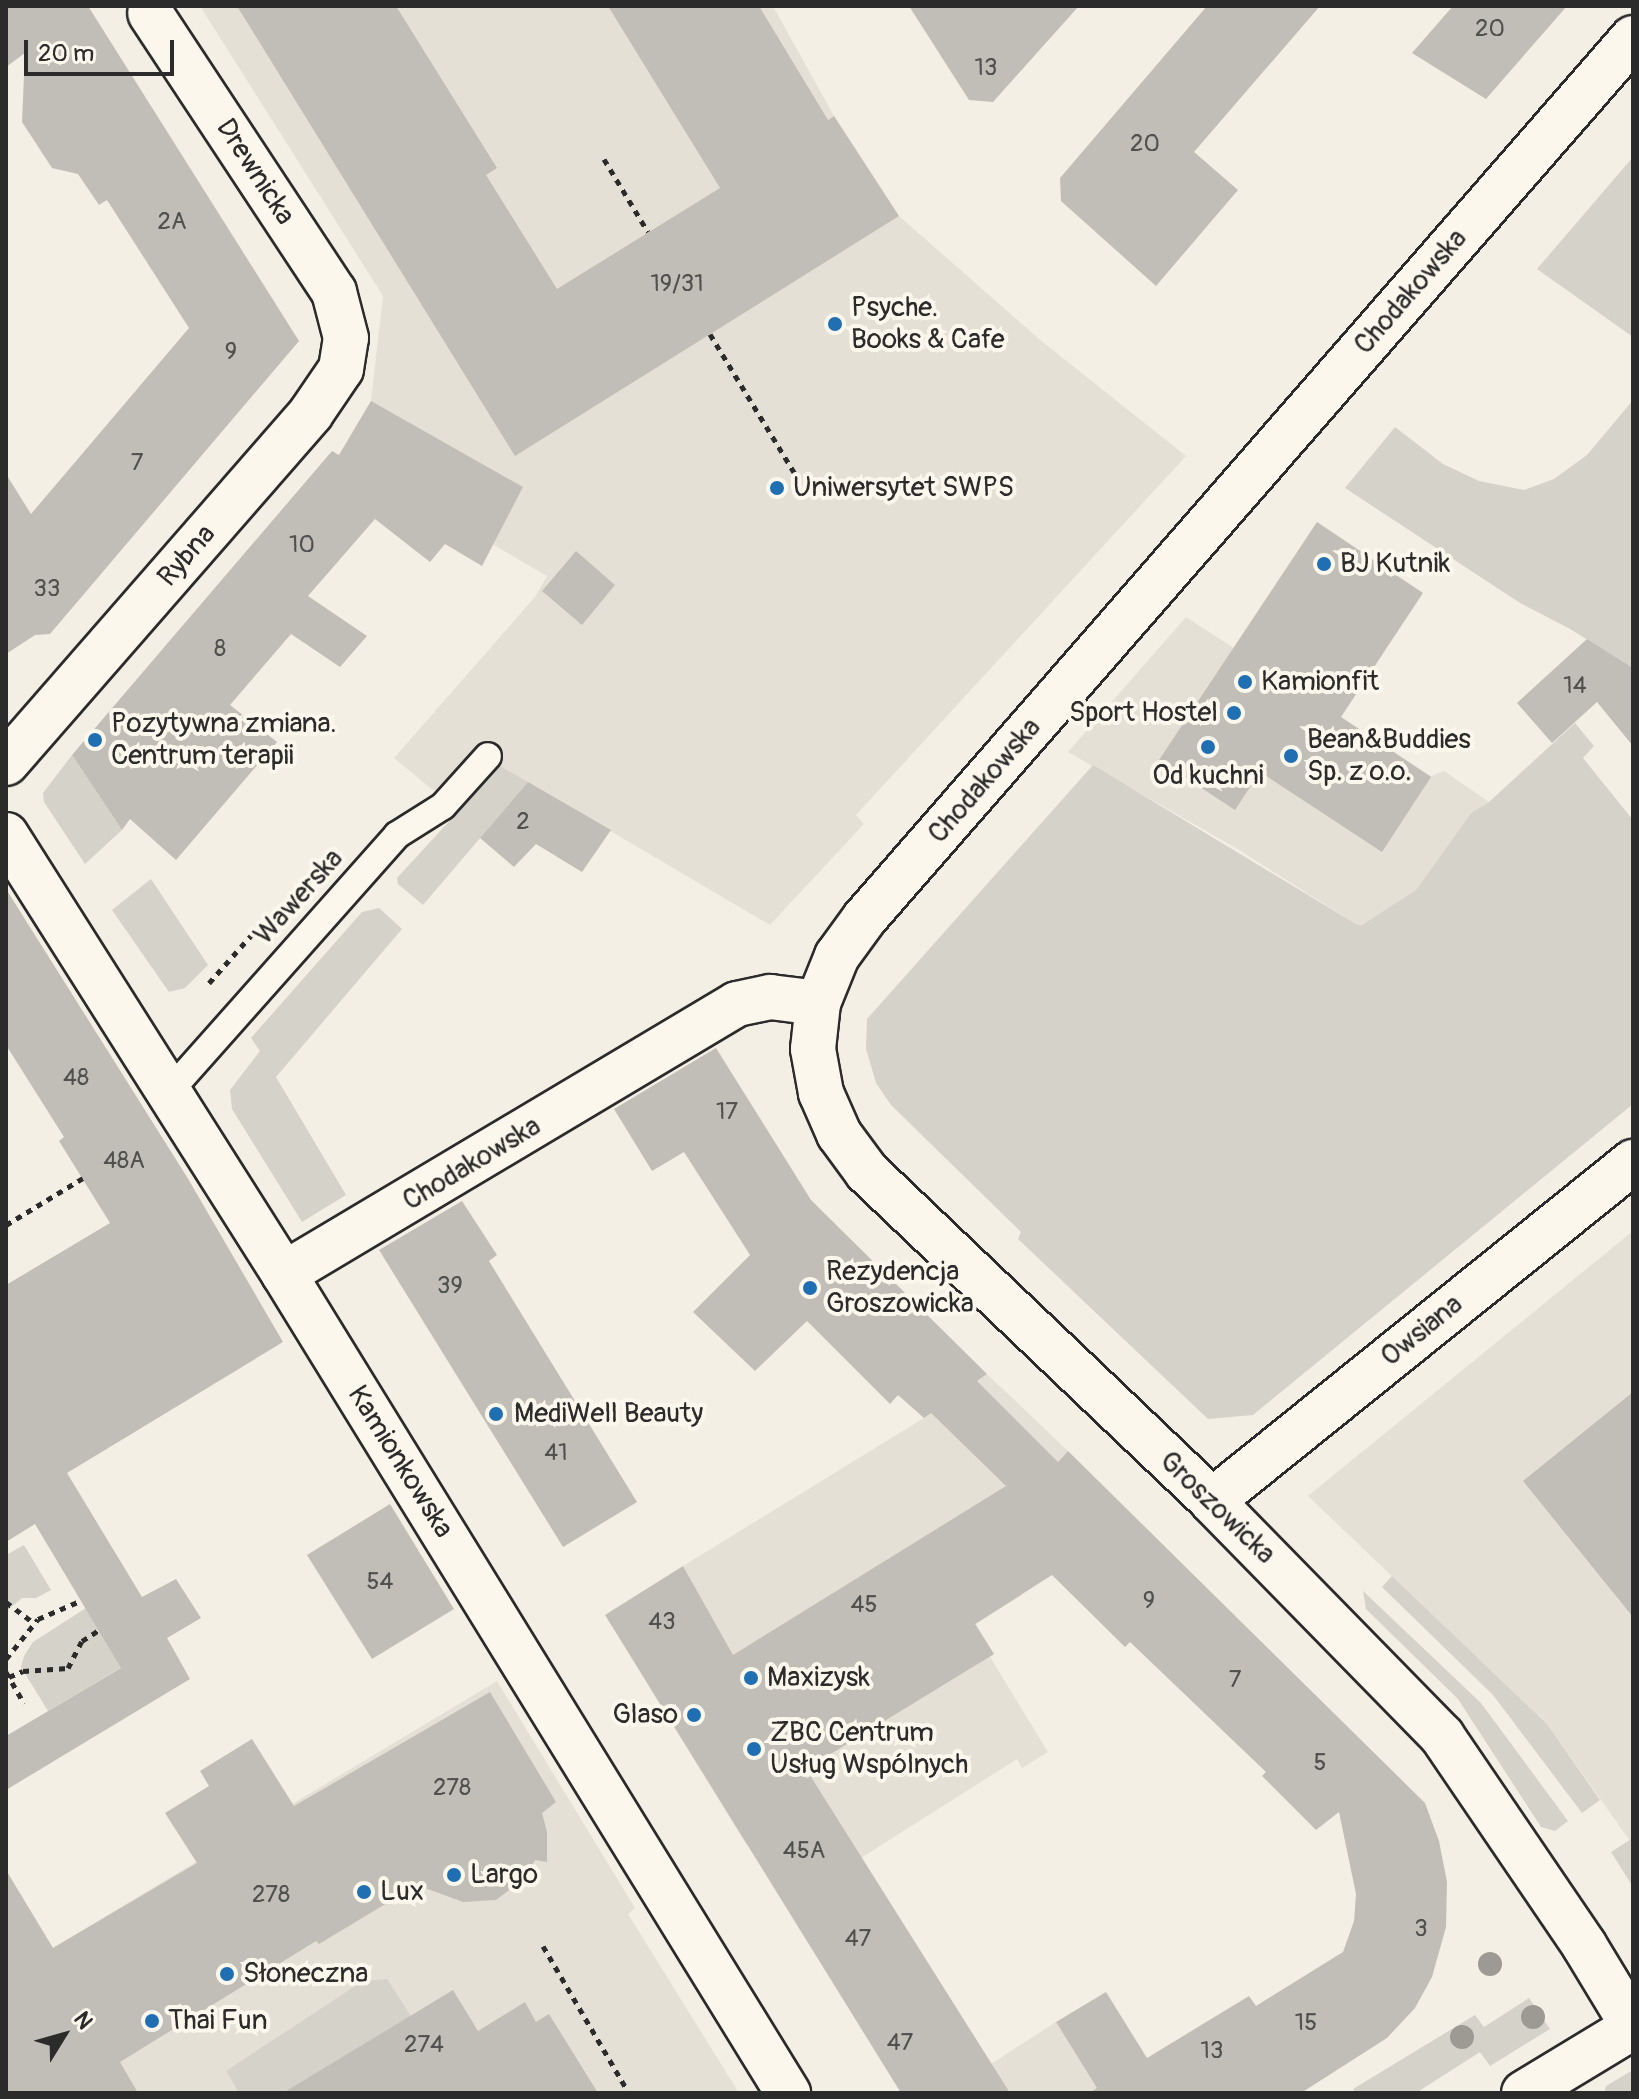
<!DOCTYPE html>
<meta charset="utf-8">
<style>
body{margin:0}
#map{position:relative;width:1639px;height:2099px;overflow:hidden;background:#f3efe4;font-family:Pangolin,sans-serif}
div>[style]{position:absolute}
.built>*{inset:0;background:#e4e0d6}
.green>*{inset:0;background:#d5d2c9}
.building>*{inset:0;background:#c0beb6}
.path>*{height:5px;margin-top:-2.5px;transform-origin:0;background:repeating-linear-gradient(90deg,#2b2b2b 0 6px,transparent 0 12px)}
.roads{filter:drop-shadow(2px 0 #2b2b2b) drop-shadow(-2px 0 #2b2b2b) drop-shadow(0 2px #2b2b2b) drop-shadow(0 -2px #2b2b2b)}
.service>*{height:26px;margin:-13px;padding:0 13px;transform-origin:13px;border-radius:13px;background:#fbf7ec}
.minor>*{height:44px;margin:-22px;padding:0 22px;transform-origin:22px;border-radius:22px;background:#fbf7ec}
.tertiary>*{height:44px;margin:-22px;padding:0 22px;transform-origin:22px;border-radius:22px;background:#fbf7ec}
.trees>*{width:24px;height:24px;margin:-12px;border-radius:50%;background:#9d9a94}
.dots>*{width:22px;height:22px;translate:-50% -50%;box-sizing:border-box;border:4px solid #fbf7ec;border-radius:50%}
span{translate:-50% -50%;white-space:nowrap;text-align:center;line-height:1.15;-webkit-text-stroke:8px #fbf7ec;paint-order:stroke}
.number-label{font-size:24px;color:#50504e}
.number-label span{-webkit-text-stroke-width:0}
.street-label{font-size:28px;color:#2b2b2b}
.poi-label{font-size:28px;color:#2b2b2b}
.left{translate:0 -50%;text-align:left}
.right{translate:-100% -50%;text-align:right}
.frame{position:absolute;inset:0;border:8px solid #2b2b2b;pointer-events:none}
.north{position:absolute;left:24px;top:1995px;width:80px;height:80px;-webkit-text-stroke:6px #fbf7ec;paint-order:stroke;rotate:53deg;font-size:22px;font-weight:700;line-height:32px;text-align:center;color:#2b2b2b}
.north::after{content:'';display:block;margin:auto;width:28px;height:36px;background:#2b2b2b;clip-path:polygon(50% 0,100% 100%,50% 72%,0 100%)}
.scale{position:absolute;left:24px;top:40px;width:150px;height:36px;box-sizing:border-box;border:4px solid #2b2b2b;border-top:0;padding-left:10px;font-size:24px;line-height:28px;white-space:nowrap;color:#2b2b2b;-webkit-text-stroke:6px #fbf7ec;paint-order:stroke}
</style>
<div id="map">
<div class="built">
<div style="clip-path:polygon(200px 6px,773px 6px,834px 116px,899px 216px,1039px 339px,1186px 456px,856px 815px,864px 824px,770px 925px,500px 766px,476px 748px,434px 791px,394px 758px,535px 597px,547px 576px,339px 455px,371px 401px,383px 296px)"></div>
<div style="clip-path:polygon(1186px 617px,1431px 776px,1444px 771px,1489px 802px,1471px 813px,1416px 890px,1363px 925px,1356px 924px,1234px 847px,1068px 752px)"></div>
<div style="clip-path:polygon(1633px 1231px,1633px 1845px,1547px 1724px,1308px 1496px)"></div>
<div style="clip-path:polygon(987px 1374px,1068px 1451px,986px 1538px,1022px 1595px,976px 1624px,994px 1654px,990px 1657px,1048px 1752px,1022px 1768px,1017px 1759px,861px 1858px,821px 1795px,746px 1844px,642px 1675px,718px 1629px,683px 1566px,924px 1418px)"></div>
<div style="clip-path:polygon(497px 1681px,635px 1908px,628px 1914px,739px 2093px,9px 2093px,6px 2088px,6px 1976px)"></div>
<div style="clip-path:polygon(1056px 2022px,1101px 2093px,943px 2093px,991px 2064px)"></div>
</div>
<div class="green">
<div style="clip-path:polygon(1633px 157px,1633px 337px,1537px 269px)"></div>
<div style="clip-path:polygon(1633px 400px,1633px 668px,1570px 629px,1520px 603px,1345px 488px,1395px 427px,1443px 464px,1479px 481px,1524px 490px,1554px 479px,1587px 455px)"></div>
<div style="clip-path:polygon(1575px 723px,1594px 746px,1583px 758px,1633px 820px,1633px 1104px,1253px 1415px,1208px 1419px,1018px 1239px,1021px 1232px,891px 1105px,876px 1083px,866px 1049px,867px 1019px,1093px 765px,1356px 924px,1362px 925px,1416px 890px,1471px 813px,1489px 802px)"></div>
<div style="clip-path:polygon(72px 755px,122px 830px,85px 864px,44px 802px,43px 793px)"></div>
<div style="clip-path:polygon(500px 766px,528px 782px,423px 905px,398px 884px,397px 878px)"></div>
<div style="clip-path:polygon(151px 879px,208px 965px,185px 988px,169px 992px,112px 910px)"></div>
<div style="clip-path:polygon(379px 908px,402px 929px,276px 1077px,346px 1195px,302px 1222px,232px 1109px,230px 1090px,260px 1051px,251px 1038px,362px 912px)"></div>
<div style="clip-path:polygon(24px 1545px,51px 1590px,36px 1598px,22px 1598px,8px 1610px,6px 1624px,6px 1555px)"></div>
<div style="clip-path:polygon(1392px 1576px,1547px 1724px,1600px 1800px,1582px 1813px,1493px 1695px,1382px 1587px)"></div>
<div style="clip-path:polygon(1363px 1591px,1481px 1703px,1568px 1821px,1555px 1831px,1541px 1827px,1458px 1699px,1366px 1609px)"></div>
<div style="clip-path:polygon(86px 1608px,122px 1667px,48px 1711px,21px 1667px,24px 1656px,33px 1642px)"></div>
<div style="clip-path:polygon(1633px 1838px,1633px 1887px,1611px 1852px)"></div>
<div style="clip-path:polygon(387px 1979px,411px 2016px,284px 2093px,239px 2093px,226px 2071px,363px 1981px)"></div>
<div style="clip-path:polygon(1529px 1998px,1550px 2029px,1490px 2066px,1480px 2052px,1416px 2093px,1356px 2093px,1353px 2089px,1475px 2015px,1484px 2027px)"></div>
<div style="clip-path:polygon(1633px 2070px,1633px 2093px,1604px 2093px,1606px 2086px)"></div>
</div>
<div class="building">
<div style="clip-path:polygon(6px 6px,88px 6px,299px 341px,50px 634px,35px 635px,6px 654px,6px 474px,31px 514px,189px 328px,107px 200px,99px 205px,78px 174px,52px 168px,22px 122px,25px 53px,6px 67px)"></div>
<div style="clip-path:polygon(237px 6px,396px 6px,497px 168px,486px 175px,557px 289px,720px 188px,608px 6px,759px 6px,828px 120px,834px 116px,899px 216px,515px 456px)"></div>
<div style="clip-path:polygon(909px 6px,1079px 6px,993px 102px,969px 100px)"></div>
<div style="clip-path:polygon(1207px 6px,1320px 6px,1194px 152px,1238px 190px,1156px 286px,1061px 201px,1060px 178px)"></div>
<div style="clip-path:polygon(1453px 6px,1567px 6px,1486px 99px,1412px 53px)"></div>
<div style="clip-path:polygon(371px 401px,523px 487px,482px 566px,445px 544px,430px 562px,375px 519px,308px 596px,367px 636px,340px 667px,291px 634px,230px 705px,277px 742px,176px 860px,130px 819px,122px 830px,72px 755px,332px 451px,339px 455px)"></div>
<div style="clip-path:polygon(1317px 522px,1423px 593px,1341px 717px,1431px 777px,1382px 852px,1260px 772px,1235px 810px,1159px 760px)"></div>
<div style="clip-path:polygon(576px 551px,615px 585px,582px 625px,542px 591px)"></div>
<div style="clip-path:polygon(1587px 639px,1633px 668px,1633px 746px,1597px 702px,1552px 743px,1517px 703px)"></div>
<div style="clip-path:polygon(528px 782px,611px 830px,582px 872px,536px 844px,514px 867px,480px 838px)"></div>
<div style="clip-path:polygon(6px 889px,187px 1177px,283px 1342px,67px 1473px,142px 1597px,176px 1579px,201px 1618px,167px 1638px,190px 1679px,6px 1790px,6px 1736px,121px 1668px,35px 1524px,6px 1542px,6px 1285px,110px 1223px,59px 1141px,64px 1137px,6px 1045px)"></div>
<div style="clip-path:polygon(716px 1048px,811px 1200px,987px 1374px,977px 1381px,1058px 1462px,1068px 1451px,1425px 1803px,1439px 1841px,1447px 1882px,1446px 1927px,1432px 1977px,1415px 2008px,1387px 2038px,1301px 2093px,1089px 2093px,1097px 2088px,1056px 2022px,1106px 1992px,1147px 2058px,1249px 1996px,1256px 2006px,1343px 1952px,1354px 1921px,1356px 1894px,1339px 1812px,1316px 1830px,1262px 1776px,1266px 1772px,1130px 1642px,1125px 1647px,1052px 1575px,975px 1624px,994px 1654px,806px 1769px,1010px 2093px,901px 2093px,605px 1615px,683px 1566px,733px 1655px,1006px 1486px,931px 1413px,924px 1418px,898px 1395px,890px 1404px,807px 1321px,755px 1371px,693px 1312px,750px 1255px,684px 1152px,652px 1171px,614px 1109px)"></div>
<div style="clip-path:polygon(462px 1201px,497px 1255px,489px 1261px,637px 1502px,563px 1547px,379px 1250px)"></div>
<div style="clip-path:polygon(1633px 1392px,1633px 1617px,1523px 1481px)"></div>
<div style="clip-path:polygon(390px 1504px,454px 1609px,372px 1659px,307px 1555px)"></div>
<div style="clip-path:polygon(490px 1692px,556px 1802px,542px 1813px,547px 1832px,547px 1862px,535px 1860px,525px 1878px,496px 1900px,463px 1902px,417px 1885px,319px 1944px,316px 1941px,120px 2062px,138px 2093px,6px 2093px,6px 1870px,53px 1948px,197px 1863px,165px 1813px,209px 1786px,200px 1771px,252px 1739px,294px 1806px)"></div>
<div style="clip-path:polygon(453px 1990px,478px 2031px,525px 2002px,536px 2022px,549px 2014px,598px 2093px,283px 2093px)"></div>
</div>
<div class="path">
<div style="left:604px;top:159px;width:85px;rotate:58.9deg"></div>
<div style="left:710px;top:334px;width:170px;rotate:58.7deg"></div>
<div style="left:209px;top:983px;width:94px;rotate:-48.5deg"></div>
<div style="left:6px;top:1225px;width:90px;rotate:-31.4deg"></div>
<div style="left:6px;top:1602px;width:35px;rotate:37deg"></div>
<div style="left:6px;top:1659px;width:51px;rotate:-51.3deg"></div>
<div style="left:38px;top:1619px;width:46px;rotate:-23.2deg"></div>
<div style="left:6px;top:1672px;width:36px;rotate:60deg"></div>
<div style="left:9px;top:1677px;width:15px;rotate:-23deg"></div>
<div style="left:23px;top:1671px;width:45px;rotate:-3.8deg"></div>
<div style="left:68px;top:1668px;width:30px;rotate:-63deg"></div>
<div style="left:82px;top:1641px;width:20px;rotate:-33deg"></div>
<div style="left:543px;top:1946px;width:170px;rotate:59.7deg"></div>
</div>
<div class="roads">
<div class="service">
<div style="left:168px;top:1093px;width:345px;rotate:-48.4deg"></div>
<div style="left:397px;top:835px;width:54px;rotate:-32.2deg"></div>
<div style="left:443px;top:806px;width:67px;rotate:-48deg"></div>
</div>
<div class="minor">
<div style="left:1633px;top:38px;width:1169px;rotate:131.12deg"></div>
<div style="left:864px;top:919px;width:46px;rotate:126.1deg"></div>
<div style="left:837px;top:956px;width:51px;rotate:112deg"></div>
<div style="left:818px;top:1003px;width:46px;rotate:96.2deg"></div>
<div style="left:813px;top:1049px;width:45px;rotate:79.7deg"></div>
<div style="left:821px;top:1093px;width:45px;rotate:66.3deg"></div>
<div style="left:839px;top:1134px;width:47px;rotate:53.6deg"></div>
<div style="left:867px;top:1172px;width:477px;rotate:43.6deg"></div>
<div style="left:1212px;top:1501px;width:329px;rotate:45.6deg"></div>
<div style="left:1442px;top:1736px;width:253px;rotate:55.8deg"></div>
<div style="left:1584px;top:1945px;width:95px;rotate:58.8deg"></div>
<div style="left:6px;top:763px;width:464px;rotate:-48.9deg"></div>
<div style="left:311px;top:413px;width:53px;rotate:-55.7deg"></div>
<div style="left:341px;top:369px;width:31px;rotate:-81deg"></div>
<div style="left:346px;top:338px;width:48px;rotate:-104.6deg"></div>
<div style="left:334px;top:292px;width:334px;rotate:-123.4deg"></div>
<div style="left:6px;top:835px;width:520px;rotate:57.66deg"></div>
<div style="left:284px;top:1274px;width:962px;rotate:58.39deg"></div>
<div style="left:284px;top:1274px;width:527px;rotate:-30.8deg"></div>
<div style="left:737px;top:1004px;width:34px;rotate:-12deg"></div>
<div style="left:770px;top:997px;width:48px;rotate:7.1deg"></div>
<div style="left:1212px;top:1501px;width:541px;rotate:-38.84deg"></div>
</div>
<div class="tertiary">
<div style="left:1524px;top:2093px;width:127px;rotate:-31.2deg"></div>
</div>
</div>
<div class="trees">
<div style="left:1490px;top:1964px"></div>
<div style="left:1533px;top:2017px"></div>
<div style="left:1462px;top:2037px"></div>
</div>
<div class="dots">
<div style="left:835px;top:324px;background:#1f6fb2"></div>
<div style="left:777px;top:488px;background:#1f6fb2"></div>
<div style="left:1324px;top:564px;background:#1f6fb2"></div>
<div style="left:1245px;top:682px;background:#1f6fb2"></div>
<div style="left:1234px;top:713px;background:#1f6fb2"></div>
<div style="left:95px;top:740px;background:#1f6fb2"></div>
<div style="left:1208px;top:747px;background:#1f6fb2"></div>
<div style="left:1291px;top:756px;background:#1f6fb2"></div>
<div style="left:810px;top:1288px;background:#1f6fb2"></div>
<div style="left:496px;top:1414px;background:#1f6fb2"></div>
<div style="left:751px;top:1678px;background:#1f6fb2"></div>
<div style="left:694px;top:1715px;background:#1f6fb2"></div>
<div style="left:754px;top:1749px;background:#1f6fb2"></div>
<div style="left:454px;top:1875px;background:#1f6fb2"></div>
<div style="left:364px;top:1892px;background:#1f6fb2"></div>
<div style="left:227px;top:1974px;background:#1f6fb2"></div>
<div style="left:152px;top:2021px;background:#1f6fb2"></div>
</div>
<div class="number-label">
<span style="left:1490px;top:29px">20</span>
<span style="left:986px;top:68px">13</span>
<span style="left:1145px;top:144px">20</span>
<span style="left:172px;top:222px">2A</span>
<span style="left:677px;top:284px">19/31</span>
<span style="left:231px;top:352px">9</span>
<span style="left:137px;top:463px">7</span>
<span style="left:302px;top:545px">10</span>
<span style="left:47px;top:589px">33</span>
<span style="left:220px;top:649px">8</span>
<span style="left:1575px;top:686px">14</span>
<span style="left:523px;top:822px">2</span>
<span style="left:76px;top:1078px">48</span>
<span style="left:727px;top:1112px">17</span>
<span style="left:124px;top:1161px">48A</span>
<span style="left:450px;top:1286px">39</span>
<span style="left:556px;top:1453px">41</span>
<span style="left:380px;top:1582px">54</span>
<span style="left:1149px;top:1601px">9</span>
<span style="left:864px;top:1605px">45</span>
<span style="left:662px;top:1622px">43</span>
<span style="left:1235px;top:1680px">7</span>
<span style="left:1320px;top:1763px">5</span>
<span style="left:452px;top:1788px">278</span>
<span style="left:804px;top:1851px">45A</span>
<span style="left:271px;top:1895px">278</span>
<span style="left:1421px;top:1929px">3</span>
<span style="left:858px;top:1939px">47</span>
<span style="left:1306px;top:2023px">15</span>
<span style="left:900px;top:2043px">47</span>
<span style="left:424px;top:2045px">274</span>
<span style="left:1212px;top:2051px">13</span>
</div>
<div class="street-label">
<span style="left:255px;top:172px;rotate:57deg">Drewnicka</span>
<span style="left:1411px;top:292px;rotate:-49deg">Chodakowska</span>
<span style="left:187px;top:556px;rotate:-49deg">Rybna</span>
<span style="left:985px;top:781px;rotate:-49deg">Chodakowska</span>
<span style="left:299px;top:897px;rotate:-48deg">Wawerska</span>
<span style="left:472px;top:1164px;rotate:-31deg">Chodakowska</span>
<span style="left:1422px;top:1331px;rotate:-39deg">Owsiana</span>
<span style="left:400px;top:1462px;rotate:58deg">Kamionkowska</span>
<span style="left:1217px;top:1508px;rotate:44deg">Groszowicka</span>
</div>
<div class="poi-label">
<span class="left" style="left:851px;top:324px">Psyche.<br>Books &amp; Cafe</span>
<span class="left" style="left:793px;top:488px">Uniwersytet SWPS</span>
<span class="left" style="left:1340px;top:564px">BJ Kutnik</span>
<span class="left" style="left:1261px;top:682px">Kamionfit</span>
<span class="right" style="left:1218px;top:713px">Sport Hostel</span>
<span class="left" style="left:111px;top:740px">Pozytywna zmiana.<br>Centrum terapii</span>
<span class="left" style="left:1307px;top:756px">Bean&amp;Buddies<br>Sp. z o.o.</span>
<span style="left:1208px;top:776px">Od kuchni</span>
<span class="left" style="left:826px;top:1288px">Rezydencja<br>Groszowicka</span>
<span class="left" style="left:514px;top:1414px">MediWell Beauty</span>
<span class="left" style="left:767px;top:1678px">Maxizysk</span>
<span class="right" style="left:678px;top:1715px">Glaso</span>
<span class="left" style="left:770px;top:1749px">ZBC Centrum<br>Usług Wspólnych</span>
<span class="left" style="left:470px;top:1875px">Largo</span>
<span class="left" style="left:380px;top:1892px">Lux</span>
<span class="left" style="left:243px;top:1974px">Słoneczna</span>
<span class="left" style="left:168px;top:2021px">Thai Fun</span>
</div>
<div class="frame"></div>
<div class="north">N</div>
<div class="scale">20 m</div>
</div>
